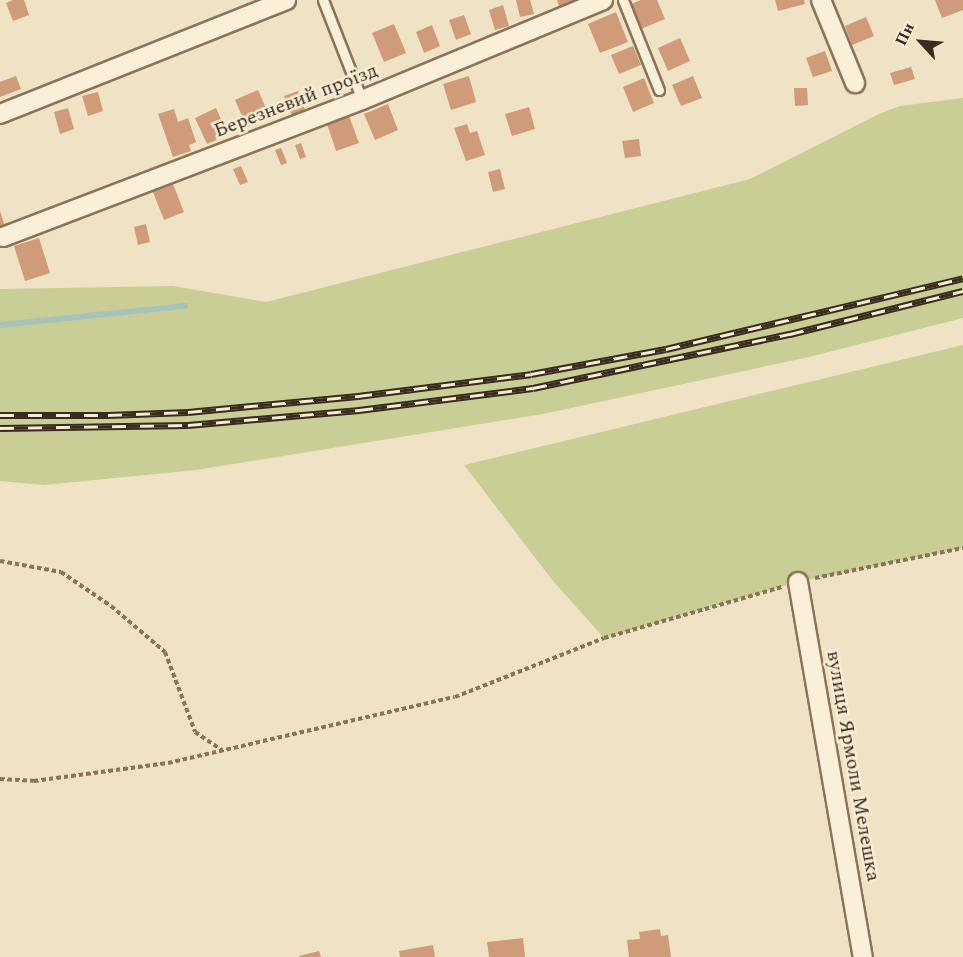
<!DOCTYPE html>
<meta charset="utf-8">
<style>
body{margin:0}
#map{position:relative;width:963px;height:957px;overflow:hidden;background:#f0e2c4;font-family:Spectral,serif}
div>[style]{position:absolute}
.green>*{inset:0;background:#c9ce97}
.stream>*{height:6px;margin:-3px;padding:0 3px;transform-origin:3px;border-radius:3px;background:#a6c3ba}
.building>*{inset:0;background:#cf9b78}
.path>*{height:4px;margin-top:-2px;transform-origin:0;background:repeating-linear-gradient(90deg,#8b7359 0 4.5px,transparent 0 7.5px)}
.roads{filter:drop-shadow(2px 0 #8b7359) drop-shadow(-2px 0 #8b7359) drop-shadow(0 2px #8b7359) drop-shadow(0 -2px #8b7359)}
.service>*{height:9px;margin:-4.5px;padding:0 4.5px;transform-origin:4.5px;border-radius:4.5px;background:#faefd8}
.minor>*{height:18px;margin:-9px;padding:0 9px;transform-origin:9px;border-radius:9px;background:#faefd8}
.rail>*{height:7px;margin-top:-3.5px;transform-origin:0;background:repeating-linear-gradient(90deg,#f7ecd4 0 14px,#3b2b1e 0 28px);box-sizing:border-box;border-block:2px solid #3b2b1e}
span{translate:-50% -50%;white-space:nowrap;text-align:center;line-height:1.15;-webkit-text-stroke:5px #f7ecd4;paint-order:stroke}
.street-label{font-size:20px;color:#3b2b1e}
.north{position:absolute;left:891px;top:12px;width:60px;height:60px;-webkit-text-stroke:4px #f7ecd4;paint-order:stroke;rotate:296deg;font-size:16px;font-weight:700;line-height:24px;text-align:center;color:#3b2b1e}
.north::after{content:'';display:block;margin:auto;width:21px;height:27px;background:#3b2b1e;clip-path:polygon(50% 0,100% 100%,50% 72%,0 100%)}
</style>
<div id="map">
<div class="green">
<div style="clip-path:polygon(963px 98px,963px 318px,809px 357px,543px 414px,196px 470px,44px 485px,0 481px,0 289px,173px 286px,266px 302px,750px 179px,879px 114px,900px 106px)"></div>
<div style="clip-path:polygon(963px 345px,963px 548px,798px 582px,604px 638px,553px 581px,464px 465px)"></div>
</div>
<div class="stream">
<div style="left:0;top:325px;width:186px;rotate:-5.9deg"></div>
</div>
<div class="building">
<div style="clip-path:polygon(13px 0,24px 0,29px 15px,13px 21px,6px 3px)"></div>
<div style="clip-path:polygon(516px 0,530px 0,534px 14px,520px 17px)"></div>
<div style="clip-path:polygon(557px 0,575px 0,575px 1px,559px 6px)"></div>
<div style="clip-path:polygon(641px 0,657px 0,665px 19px,641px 29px,631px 4px)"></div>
<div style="clip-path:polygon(775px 0,804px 0,805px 4px,778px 11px)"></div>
<div style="clip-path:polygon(935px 0,963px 0,963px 10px,942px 18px)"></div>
<div style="clip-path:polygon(503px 5px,509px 26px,495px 30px,489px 10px)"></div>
<div style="clip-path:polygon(616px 12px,628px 42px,600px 53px,588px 24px)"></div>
<div style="clip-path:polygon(464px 15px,471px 34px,456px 40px,449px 20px)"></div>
<div style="clip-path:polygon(866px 17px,874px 36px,852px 45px,845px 26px)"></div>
<div style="clip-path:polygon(394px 24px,406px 53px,384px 62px,372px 33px)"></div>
<div style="clip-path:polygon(432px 25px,440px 46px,424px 53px,416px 32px)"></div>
<div style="clip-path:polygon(680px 38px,690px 61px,668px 71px,658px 48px)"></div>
<div style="clip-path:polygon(633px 46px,641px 65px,619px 74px,611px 55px)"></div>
<div style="clip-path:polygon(825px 51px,832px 71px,813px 77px,806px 58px)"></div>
<div style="clip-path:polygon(911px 67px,915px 79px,894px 85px,890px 73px)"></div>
<div style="clip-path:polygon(16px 76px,21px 89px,0 97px,0 82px)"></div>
<div style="clip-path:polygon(469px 76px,476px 102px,451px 110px,443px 84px)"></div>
<div style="clip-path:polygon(693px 76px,702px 98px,681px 106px,672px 85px)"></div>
<div style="clip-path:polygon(644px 78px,654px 103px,633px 112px,623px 87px)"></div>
<div style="clip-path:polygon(794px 88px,807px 88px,808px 105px,795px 106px)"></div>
<div style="clip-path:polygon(258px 90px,270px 117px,247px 127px,235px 100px)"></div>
<div style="clip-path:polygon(298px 91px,305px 110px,292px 116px,284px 96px)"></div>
<div style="clip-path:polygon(98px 92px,103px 111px,88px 116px,82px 96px)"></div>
<div style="clip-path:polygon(388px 104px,398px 130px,375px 140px,364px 114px)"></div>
<div style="clip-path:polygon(529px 107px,535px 129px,512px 136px,505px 114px)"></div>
<div style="clip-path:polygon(68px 108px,74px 129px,60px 134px,54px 112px)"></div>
<div style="clip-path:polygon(216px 108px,228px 135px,207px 144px,195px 118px)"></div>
<div style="clip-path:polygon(174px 109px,178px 122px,188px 118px,196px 142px,189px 145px,191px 151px,173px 157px,158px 114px)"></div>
<div style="clip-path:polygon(349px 116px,359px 143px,336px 151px,327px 124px)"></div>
<div style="clip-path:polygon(467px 124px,470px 133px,477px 131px,485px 155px,466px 161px,454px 128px)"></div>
<div style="clip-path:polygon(639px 139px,641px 156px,625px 158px,622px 141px)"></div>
<div style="clip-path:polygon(301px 143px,306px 157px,300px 159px,295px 145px)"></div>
<div style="clip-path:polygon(281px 148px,287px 163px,281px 165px,275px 150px)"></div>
<div style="clip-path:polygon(241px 166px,248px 182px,240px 185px,233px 169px)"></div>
<div style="clip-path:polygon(500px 169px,505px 189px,493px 192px,488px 172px)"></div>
<div style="clip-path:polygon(173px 184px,184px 212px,164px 220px,153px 192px)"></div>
<div style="clip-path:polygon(0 211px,5px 227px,0 228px)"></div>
<div style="clip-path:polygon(146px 224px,150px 242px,138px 245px,134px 227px)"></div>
<div style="clip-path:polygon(39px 238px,50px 273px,25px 281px,14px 246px)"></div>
<div style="clip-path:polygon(660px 929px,661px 936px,668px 935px,671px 957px,629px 957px,627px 940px,640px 939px,639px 932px)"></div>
<div style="clip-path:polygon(523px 938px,525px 957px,489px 957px,487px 942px)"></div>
<div style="clip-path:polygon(433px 945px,435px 957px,400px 957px,399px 951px)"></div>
<div style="clip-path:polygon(319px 951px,321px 957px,299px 957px,299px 956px)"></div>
</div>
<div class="path">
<div style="left:0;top:561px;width:62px;rotate:10.2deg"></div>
<div style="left:61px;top:572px;width:60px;rotate:34.2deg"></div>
<div style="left:111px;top:606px;width:71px;rotate:40.4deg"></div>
<div style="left:165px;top:652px;width:85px;rotate:69.4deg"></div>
<div style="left:195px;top:732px;width:32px;rotate:34deg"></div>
<div style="left:815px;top:578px;width:151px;rotate:-11.5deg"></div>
<div style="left:0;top:779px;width:34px;rotate:3deg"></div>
<div style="left:34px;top:781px;width:135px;rotate:-7.7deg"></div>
<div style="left:168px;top:763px;width:294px;rotate:-13deg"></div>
<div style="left:455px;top:697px;width:160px;rotate:-21.6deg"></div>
<div style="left:604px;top:638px;width:185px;rotate:-16deg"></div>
</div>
<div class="roads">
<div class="service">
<div style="left:323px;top:0;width:107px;rotate:68.7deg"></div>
<div style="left:623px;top:0;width:97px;rotate:68.2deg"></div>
</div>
<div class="minor">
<div style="left:821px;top:0;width:90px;rotate:67.7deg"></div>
<div style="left:0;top:114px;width:308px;rotate:-21.7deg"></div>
<div style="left:3px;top:237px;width:384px;rotate:-20.9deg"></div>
<div style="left:362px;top:100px;width:261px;rotate:-22.5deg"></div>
<div style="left:798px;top:582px;width:381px;rotate:80.2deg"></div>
</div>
</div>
<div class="rail">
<div style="left:0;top:415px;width:108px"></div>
<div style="left:108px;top:415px;width:80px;rotate:-2.1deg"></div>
<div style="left:188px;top:412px;width:171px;rotate:-5.4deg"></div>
<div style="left:358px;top:396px;width:174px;rotate:-7.2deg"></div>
<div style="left:531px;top:374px;width:137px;rotate:-10.5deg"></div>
<div style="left:666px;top:349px;width:305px;rotate:-13.4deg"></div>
<div style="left:0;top:428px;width:188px;rotate:-0.9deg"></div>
<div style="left:188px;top:425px;width:172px;rotate:-5deg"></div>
<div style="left:359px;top:410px;width:175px;rotate:-7.2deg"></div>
<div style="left:533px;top:388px;width:263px;rotate:-11.9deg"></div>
<div style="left:790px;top:334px;width:178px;rotate:-14deg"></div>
</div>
<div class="street-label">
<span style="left:296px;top:101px;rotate:-21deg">Березневий проїзд</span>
<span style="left:853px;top:766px;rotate:80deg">вулиця Ярмоли Мелешка</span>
</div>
<div class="north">Пн</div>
</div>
